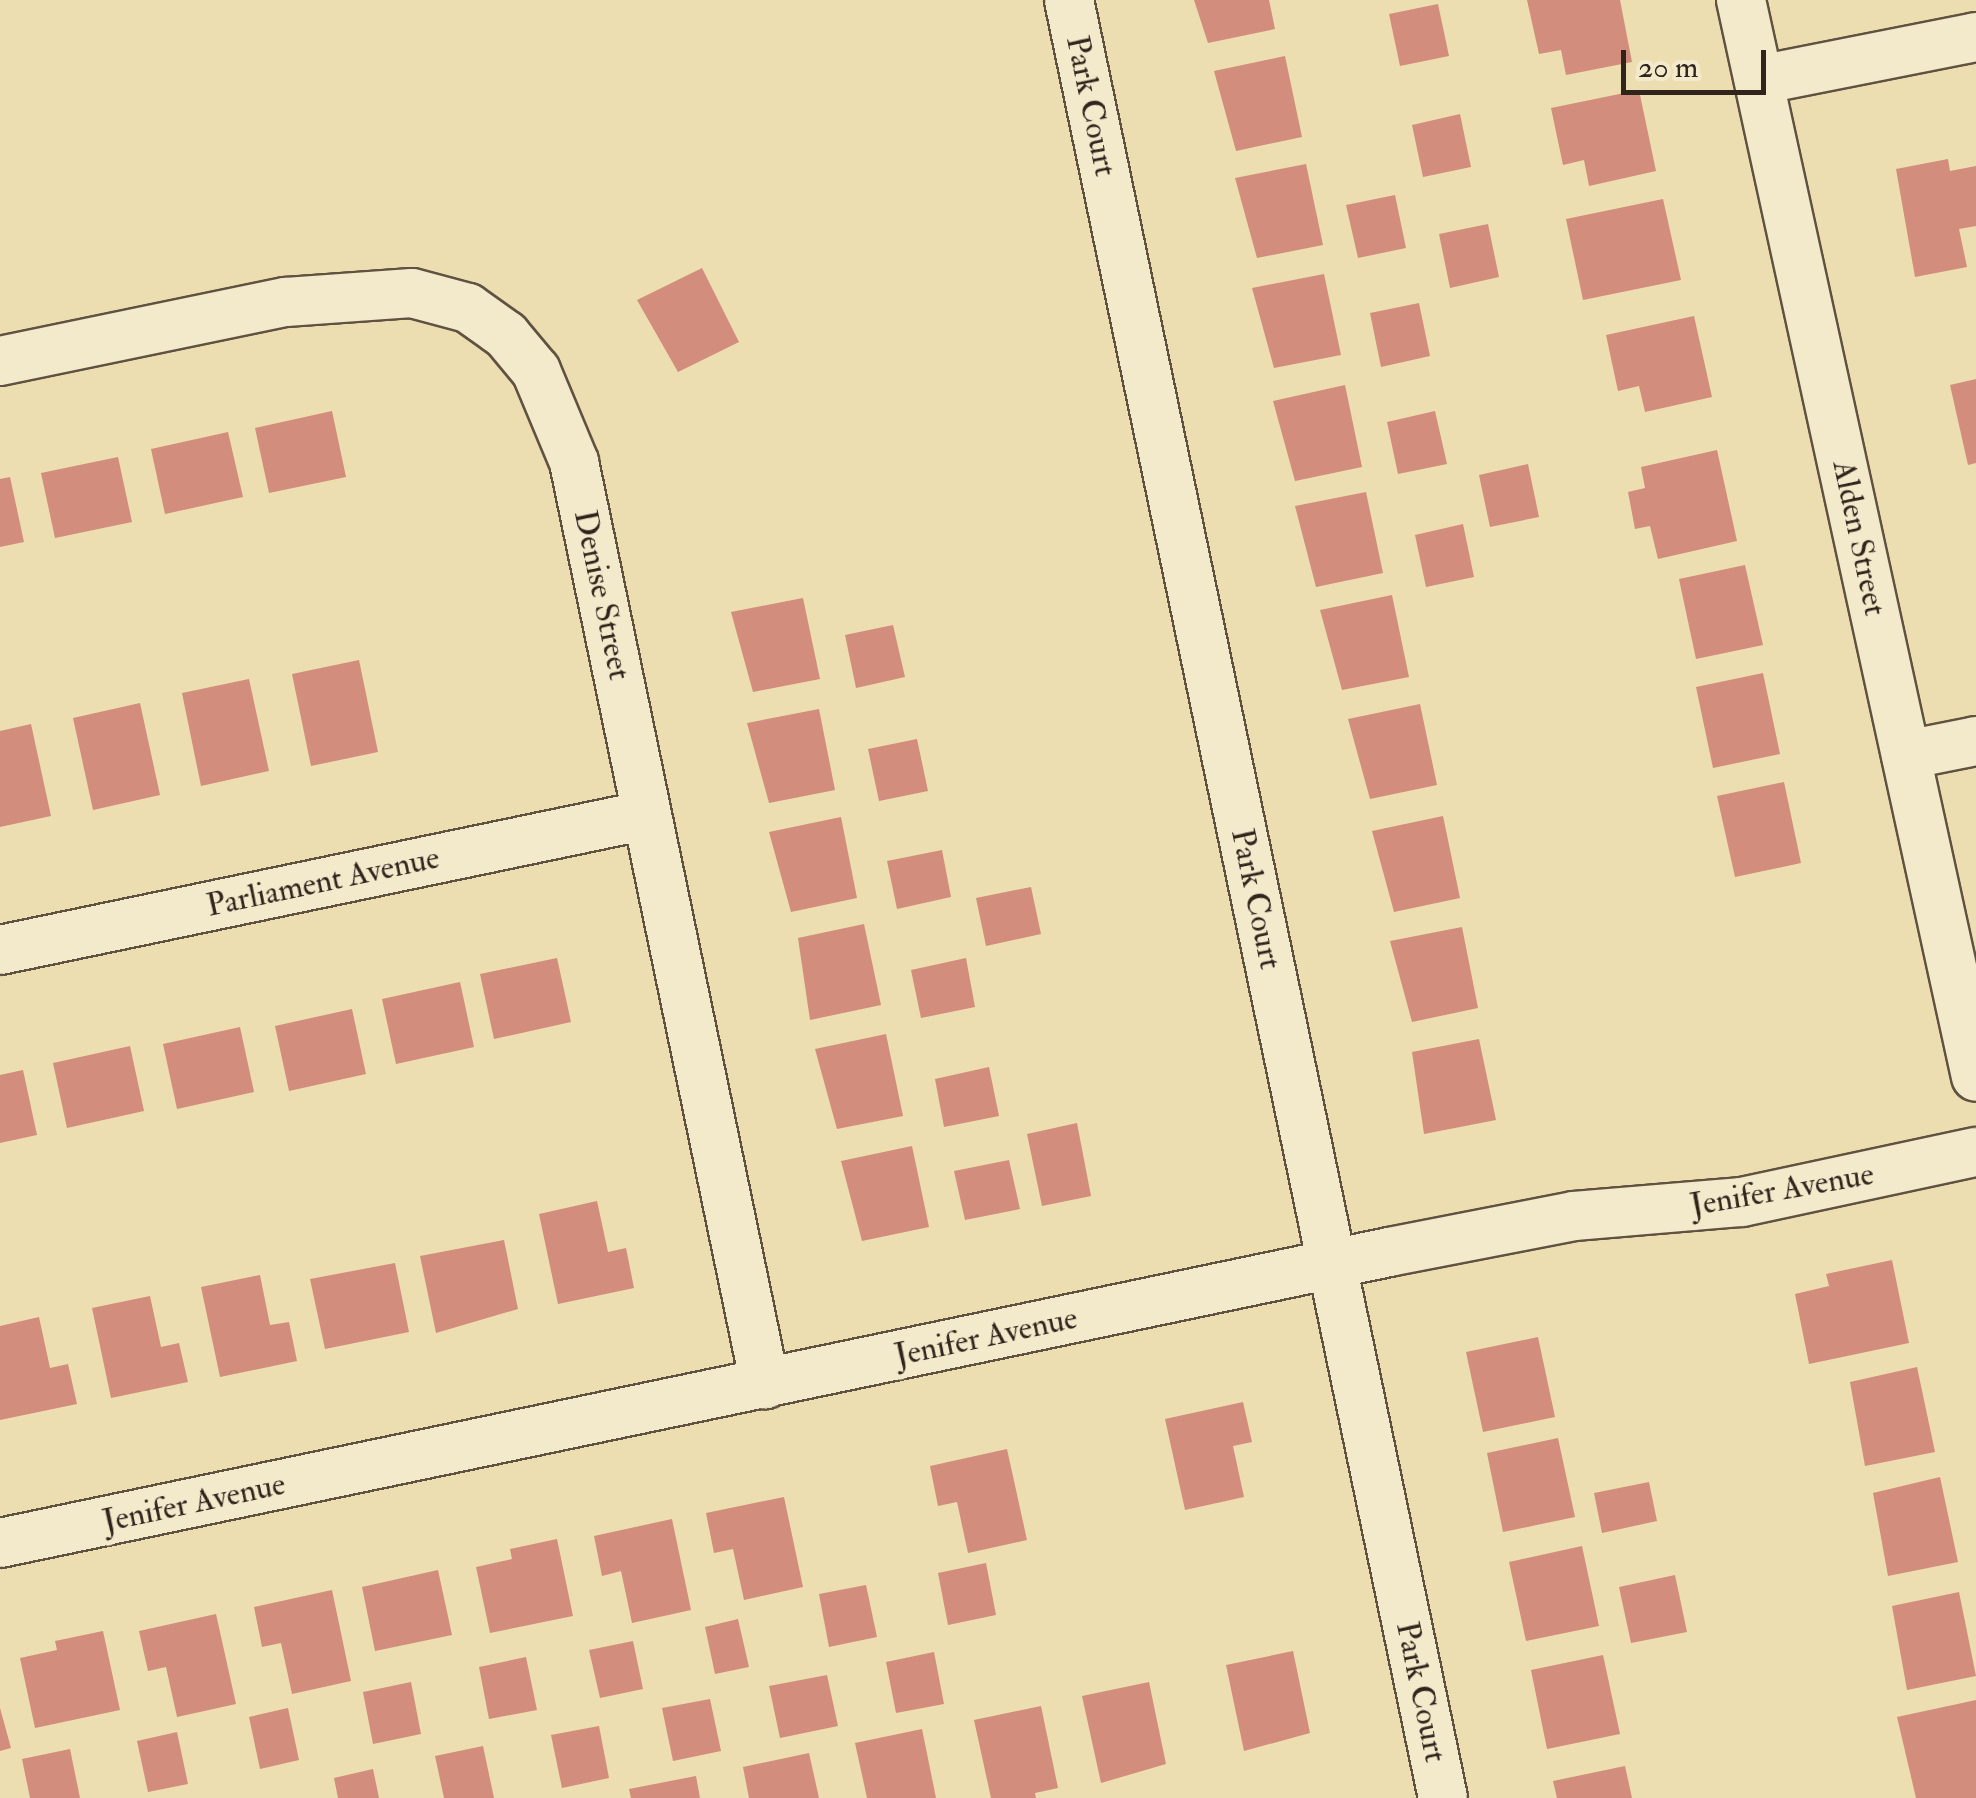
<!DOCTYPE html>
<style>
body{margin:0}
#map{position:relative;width:1976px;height:1798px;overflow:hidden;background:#ecdeb0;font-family:"IM FELL Double Pica",serif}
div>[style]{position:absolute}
.building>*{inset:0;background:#d28d7c}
.roads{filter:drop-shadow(2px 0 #605241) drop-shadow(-2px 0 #605241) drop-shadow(0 2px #605241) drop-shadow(0 -2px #605241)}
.minor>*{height:48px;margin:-24px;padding:0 24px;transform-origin:24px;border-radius:24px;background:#f3eacc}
span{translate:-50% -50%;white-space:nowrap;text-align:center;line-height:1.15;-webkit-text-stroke:10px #f3eacc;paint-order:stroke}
.street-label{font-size:32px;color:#31241c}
.scale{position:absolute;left:1621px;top:50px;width:145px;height:45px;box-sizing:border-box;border:5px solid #31241c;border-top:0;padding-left:12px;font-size:30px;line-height:35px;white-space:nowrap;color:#31241c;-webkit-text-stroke:8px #f3eacc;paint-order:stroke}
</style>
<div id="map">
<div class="building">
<div style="clip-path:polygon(1194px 0,1269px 0,1275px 29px,1208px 43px)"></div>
<div style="clip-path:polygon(1527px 0,1620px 0,1632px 62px,1566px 75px,1561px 50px,1539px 54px)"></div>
<div style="clip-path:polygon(1438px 4px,1449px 56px,1400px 66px,1389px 14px)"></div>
<div style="clip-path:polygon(1285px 56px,1302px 137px,1236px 151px,1214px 71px)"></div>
<div style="clip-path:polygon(1639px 90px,1656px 171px,1589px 186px,1584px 160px,1563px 165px,1551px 108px)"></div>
<div style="clip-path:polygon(1460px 114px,1471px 167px,1423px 177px,1412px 125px)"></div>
<div style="clip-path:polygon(1948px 159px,1950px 171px,1976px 166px,1976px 226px,1959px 229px,1967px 267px,1915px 277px,1896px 169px)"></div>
<div style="clip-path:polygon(1306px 164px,1323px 245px,1257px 258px,1235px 178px)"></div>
<div style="clip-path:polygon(1395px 195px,1406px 248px,1358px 258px,1346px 205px)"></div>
<div style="clip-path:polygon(1663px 199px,1681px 280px,1583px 300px,1566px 219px)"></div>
<div style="clip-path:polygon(1488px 224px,1499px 277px,1450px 288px,1439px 234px)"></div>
<div style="clip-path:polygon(702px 268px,739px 342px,678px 372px,637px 300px)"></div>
<div style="clip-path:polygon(1324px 274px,1341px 355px,1274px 368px,1252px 288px)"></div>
<div style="clip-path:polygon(1419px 303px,1430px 356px,1381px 367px,1370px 313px)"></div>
<div style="clip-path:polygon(1694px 316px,1712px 397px,1645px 412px,1639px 386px,1618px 391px,1606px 335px)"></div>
<div style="clip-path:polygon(1976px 379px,1976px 463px,1968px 465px,1950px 385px)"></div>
<div style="clip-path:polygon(1345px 385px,1362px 467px,1295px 481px,1273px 401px)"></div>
<div style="clip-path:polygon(332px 411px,346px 477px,269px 493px,255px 428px)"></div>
<div style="clip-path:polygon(1435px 411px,1447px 464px,1398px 474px,1387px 422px)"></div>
<div style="clip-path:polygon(228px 432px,243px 497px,165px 514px,151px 449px)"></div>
<div style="clip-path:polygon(1717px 450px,1737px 541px,1658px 559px,1650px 526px,1635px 529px,1628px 492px,1645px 488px,1641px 467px)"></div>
<div style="clip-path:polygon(118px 457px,132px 522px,55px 538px,41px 473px)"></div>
<div style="clip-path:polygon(1528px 464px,1539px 517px,1490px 527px,1479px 475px)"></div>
<div style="clip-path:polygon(10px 477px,24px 542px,0 547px,0 479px)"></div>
<div style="clip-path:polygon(1366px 492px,1383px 573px,1316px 587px,1295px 506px)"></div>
<div style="clip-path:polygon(1463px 524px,1474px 577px,1426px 587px,1415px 535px)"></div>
<div style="clip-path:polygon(1745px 565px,1763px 645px,1696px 659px,1679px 579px)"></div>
<div style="clip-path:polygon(1392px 595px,1409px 677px,1342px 690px,1320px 610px)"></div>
<div style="clip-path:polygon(803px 598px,820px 679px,753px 692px,731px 612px)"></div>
<div style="clip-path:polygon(893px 625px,905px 677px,856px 688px,845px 635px)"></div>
<div style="clip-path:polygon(359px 660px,378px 752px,311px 766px,292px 674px)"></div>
<div style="clip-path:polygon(1763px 673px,1780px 754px,1713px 768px,1696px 687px)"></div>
<div style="clip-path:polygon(249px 679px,269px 771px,201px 786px,182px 693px)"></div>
<div style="clip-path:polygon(140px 703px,160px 795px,93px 810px,73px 718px)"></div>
<div style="clip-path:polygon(1420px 704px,1437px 785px,1370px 799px,1348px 719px)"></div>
<div style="clip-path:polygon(819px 709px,835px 790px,769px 803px,747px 723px)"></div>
<div style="clip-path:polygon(31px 724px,51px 816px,0 827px,0 731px)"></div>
<div style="clip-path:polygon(917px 739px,928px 791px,879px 801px,868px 749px)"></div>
<div style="clip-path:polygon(1784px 782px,1801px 863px,1735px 877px,1717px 796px)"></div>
<div style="clip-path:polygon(1443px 816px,1460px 898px,1394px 912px,1372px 831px)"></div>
<div style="clip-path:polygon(841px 817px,857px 898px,791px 912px,769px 832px)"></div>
<div style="clip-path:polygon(942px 850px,951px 897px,897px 909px,887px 861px)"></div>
<div style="clip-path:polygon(1031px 887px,1041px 934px,986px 946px,976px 898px)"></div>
<div style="clip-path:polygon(864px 924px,881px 1005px,810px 1020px,798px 938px)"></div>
<div style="clip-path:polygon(1462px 927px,1478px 1008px,1412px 1022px,1390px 941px)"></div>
<div style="clip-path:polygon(557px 958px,571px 1022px,494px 1039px,480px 974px)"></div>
<div style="clip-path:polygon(966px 958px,975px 1007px,921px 1018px,911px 970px)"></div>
<div style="clip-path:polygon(460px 982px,474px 1047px,396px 1064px,382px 999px)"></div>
<div style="clip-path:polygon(352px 1009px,366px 1074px,289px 1091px,275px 1026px)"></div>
<div style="clip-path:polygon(240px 1027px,254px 1092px,177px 1109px,163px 1044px)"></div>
<div style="clip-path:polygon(886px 1034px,903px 1116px,837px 1129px,815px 1049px)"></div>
<div style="clip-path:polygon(1479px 1039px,1496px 1120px,1424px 1134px,1412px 1052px)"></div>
<div style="clip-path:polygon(130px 1046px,144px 1111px,67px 1128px,53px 1063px)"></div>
<div style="clip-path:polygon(989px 1067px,999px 1116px,944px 1127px,935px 1079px)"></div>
<div style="clip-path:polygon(23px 1070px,37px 1135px,0 1143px,0 1075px)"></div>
<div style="clip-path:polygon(1077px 1123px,1091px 1196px,1042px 1206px,1027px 1134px)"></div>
<div style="clip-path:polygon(912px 1146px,929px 1227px,862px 1241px,841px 1161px)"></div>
<div style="clip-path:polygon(1009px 1160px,1020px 1209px,965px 1220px,954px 1171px)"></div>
<div style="clip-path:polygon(597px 1201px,608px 1252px,626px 1248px,634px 1288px,558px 1304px,539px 1214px)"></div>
<div style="clip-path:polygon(504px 1240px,518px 1309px,436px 1333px,420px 1256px)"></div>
<div style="clip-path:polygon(1892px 1260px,1909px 1343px,1809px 1364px,1795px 1294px,1829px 1286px,1826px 1274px)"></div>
<div style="clip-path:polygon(395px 1263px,409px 1332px,325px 1349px,310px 1279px)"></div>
<div style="clip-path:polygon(260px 1275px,270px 1325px,289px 1322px,297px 1361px,220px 1377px,201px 1287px)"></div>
<div style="clip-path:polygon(150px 1296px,161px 1347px,179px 1343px,188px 1382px,111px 1398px,92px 1308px)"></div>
<div style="clip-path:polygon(39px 1317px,50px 1368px,68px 1364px,77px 1404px,0 1420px,0 1326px)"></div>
<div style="clip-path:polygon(1538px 1337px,1555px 1417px,1483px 1432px,1466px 1352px)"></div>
<div style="clip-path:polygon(1917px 1367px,1935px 1452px,1865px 1466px,1850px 1382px)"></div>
<div style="clip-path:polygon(1243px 1402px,1252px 1442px,1233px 1446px,1244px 1497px,1185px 1510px,1165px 1419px)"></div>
<div style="clip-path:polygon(1558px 1438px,1575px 1517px,1503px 1532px,1487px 1453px)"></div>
<div style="clip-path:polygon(1007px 1449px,1027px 1540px,968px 1553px,957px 1502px,938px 1506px,930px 1466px)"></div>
<div style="clip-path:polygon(1940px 1477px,1958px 1562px,1888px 1576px,1873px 1493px)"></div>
<div style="clip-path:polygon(1649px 1482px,1657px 1521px,1602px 1533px,1594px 1493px)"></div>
<div style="clip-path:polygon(784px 1497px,803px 1587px,744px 1600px,733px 1549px,714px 1553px,706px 1513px)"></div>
<div style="clip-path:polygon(672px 1519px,691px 1610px,632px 1623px,621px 1571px,602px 1576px,594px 1536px)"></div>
<div style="clip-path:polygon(557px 1539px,573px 1616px,490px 1633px,476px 1567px,512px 1559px,510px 1549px)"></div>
<div style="clip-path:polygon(1582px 1546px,1599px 1626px,1526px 1641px,1509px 1562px)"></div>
<div style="clip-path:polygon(986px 1563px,996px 1615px,948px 1625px,938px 1573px)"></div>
<div style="clip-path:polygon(438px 1570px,452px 1635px,375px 1651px,362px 1587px)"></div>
<div style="clip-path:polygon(1675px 1575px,1687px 1632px,1631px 1643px,1619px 1587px)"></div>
<div style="clip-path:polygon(866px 1585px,877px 1637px,829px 1647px,819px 1594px)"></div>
<div style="clip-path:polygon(332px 1590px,351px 1681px,292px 1694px,281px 1643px,262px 1647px,254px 1607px)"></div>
<div style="clip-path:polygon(1959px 1592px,1976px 1676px,1907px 1690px,1892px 1606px)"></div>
<div style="clip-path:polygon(216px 1614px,236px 1704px,177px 1717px,166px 1667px,148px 1671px,139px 1631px)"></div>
<div style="clip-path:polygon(738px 1619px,749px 1667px,715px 1674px,705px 1627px)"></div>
<div style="clip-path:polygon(103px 1631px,120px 1710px,35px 1728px,20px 1658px,57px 1650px,55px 1641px)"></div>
<div style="clip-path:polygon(633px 1641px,643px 1689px,600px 1698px,589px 1650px)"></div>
<div style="clip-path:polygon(1293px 1651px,1310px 1733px,1244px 1751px,1226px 1665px)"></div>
<div style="clip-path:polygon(934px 1652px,944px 1704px,896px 1713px,886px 1662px)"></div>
<div style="clip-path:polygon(1603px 1655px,1620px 1734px,1547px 1749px,1531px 1670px)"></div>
<div style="clip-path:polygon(526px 1657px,537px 1710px,489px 1719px,479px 1667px)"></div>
<div style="clip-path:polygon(827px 1675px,838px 1726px,780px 1738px,769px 1686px)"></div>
<div style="clip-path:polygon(411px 1682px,421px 1734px,373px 1744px,363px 1692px)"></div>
<div style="clip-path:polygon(1149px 1682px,1166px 1764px,1101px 1783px,1082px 1696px)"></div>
<div style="clip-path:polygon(710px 1699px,721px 1751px,673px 1761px,662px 1708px)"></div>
<div style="clip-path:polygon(1976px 1700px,1976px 1798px,1916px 1798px,1897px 1717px)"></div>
<div style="clip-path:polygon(1041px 1706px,1058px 1788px,1035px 1793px,1036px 1798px,991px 1798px,974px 1720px)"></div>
<div style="clip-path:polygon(0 1708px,11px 1748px,0 1751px)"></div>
<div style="clip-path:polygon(288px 1708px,299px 1760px,260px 1769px,249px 1717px)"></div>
<div style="clip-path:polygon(599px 1726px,609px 1778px,562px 1788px,551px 1735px)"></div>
<div style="clip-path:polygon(922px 1729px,936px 1798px,867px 1798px,855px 1743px)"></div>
<div style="clip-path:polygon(177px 1732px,188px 1784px,148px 1792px,137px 1741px)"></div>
<div style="clip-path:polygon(483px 1746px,494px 1798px,444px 1798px,435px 1756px)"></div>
<div style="clip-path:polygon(70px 1749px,80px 1798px,30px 1798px,22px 1759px)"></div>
<div style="clip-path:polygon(809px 1753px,819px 1798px,749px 1798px,743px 1767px)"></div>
<div style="clip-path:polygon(1625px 1766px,1632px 1798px,1557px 1798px,1553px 1781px)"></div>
<div style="clip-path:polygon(373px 1769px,379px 1798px,338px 1798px,334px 1778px)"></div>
<div style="clip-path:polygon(696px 1776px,700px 1798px,631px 1798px,629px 1789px)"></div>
</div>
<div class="roads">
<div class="minor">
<div style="left:1069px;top:0;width:1836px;rotate:78.25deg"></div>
<div style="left:1741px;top:0;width:1102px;rotate:77.69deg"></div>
<div style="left:1759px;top:80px;width:221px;rotate:-11.2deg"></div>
<div style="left:0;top:361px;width:292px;rotate:-11.7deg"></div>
<div style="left:286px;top:302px;width:126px;rotate:-4.1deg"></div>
<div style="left:412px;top:293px;width:58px;rotate:15deg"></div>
<div style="left:468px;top:308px;width:47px;rotate:35.4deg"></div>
<div style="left:506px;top:335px;width:47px;rotate:50.2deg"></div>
<div style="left:536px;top:371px;width:99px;rotate:67.3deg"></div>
<div style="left:574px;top:462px;width:942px;rotate:78.3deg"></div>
<div style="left:1906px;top:755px;width:71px;rotate:-11.3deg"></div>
<div style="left:0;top:950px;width:661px;rotate:-11.79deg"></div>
<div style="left:0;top:1543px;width:1419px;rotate:-11.83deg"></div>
<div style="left:1389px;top:1252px;width:188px;rotate:-11deg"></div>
<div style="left:1574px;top:1216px;width:169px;rotate:-4.8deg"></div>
<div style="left:1742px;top:1202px;width:239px;rotate:-12.1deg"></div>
</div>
</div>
<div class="street-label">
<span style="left:1091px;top:106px;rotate:78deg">Park Court</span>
<span style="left:1859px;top:538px;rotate:78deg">Alden Street</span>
<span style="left:602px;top:595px;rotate:78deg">Denise Street</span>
<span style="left:323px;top:882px;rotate:-12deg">Parliament Avenue</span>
<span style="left:1256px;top:899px;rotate:78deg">Park Court</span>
<span style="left:1782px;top:1190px;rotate:-10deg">Jenifer Avenue</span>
<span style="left:986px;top:1337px;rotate:-12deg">Jenifer Avenue</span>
<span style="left:194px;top:1503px;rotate:-12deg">Jenifer Avenue</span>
<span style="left:1421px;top:1692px;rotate:78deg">Park Court</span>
</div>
<div class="scale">20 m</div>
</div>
